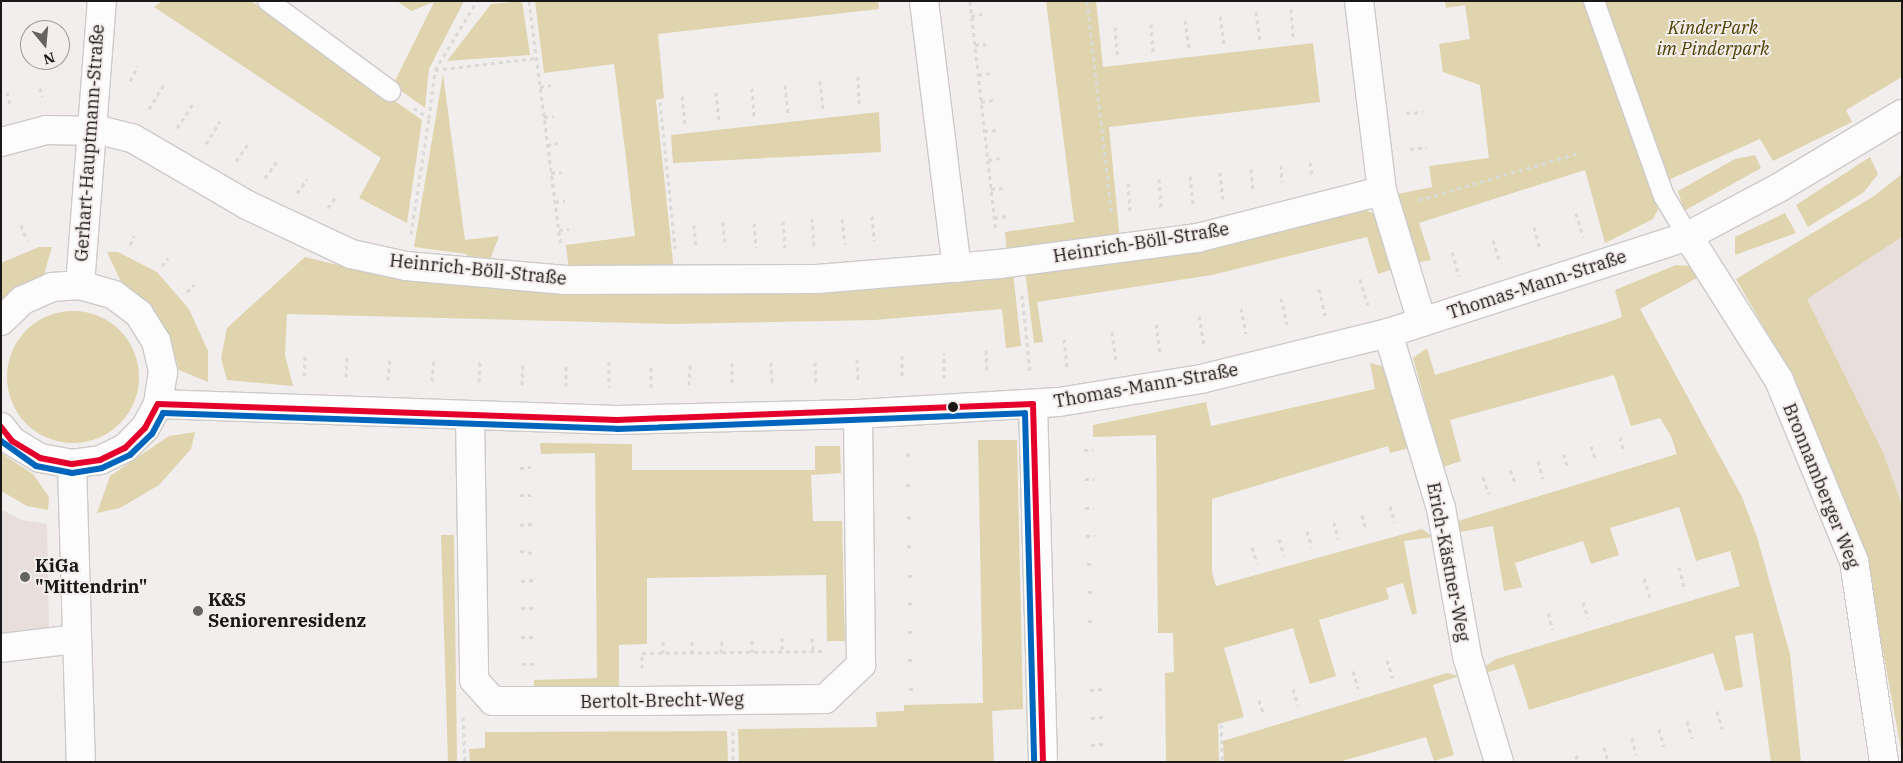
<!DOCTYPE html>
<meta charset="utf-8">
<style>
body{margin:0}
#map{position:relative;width:1903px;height:763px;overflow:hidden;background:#f2eeed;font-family:"IBM Plex Serif",serif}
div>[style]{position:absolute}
.built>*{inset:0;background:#e8dfdd}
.green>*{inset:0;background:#dfd4ad}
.round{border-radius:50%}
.path>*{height:3px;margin-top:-1.5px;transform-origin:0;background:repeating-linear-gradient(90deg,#dadad9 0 4px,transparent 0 8px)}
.roads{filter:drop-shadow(1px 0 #cdcac9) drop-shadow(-1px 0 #cdcac9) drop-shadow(0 1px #cdcac9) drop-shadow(0 -1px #cdcac9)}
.lane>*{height:20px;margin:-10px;padding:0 10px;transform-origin:10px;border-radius:10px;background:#fdfcfc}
.street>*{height:28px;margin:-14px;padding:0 14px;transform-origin:14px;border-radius:14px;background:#fdfcfc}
.bus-1>*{height:6px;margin:-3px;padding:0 3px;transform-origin:3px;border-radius:3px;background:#e4002b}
.bus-2>*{height:6px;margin:-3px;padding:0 3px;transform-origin:3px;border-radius:3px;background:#0065bd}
.dots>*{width:14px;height:14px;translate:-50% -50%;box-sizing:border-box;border:2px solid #f3edec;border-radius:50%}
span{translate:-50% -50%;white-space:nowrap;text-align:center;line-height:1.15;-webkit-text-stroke:4px #f3edec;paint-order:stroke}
.park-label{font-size:18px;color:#4d4000;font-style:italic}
.street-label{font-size:18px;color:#1a1818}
.poi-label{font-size:18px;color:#1a1818;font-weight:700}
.left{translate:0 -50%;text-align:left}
.frame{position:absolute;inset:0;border:2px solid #1a1818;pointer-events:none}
.north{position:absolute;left:20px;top:20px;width:50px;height:50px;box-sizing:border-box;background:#f3edec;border:1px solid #9c9897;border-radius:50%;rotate:163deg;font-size:14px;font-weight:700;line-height:20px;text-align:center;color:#1a1818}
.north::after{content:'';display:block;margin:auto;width:18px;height:22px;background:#666363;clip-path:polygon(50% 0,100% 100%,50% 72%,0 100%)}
</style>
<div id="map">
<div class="built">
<div style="clip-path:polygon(1902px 237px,1902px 505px,1883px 452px,1806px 299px)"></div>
<div style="clip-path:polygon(1px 509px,21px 520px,47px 524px,49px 629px,1px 633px)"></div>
</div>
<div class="green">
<div style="clip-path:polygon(162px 1px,251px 1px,422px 120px,407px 223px,359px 198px,381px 158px,154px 7px)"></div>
<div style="clip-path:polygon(397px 1px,464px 1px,429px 69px,425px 108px,393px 85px,434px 2px,411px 11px)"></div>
<div style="clip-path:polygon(522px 1px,530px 55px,447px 61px,491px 4px)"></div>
<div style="clip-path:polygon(535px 1px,878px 1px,879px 9px,658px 34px,664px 98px,656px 100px,674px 272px,569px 270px,566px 245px,635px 236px,625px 150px,614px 64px,544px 73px)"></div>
<div style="clip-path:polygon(1046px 1px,1096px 1px,1103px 67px,1313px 43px,1320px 102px,1109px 127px,1120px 240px,1007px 254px,1005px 232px,1074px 222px)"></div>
<div style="clip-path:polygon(1445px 1px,1587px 1px,1658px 210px,1653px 219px,1605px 243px,1585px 170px,1419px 223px,1431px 260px,1417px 263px,1397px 194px,1432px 187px,1429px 166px,1489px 158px,1480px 85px,1443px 72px,1439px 44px,1470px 39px,1465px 5px,1446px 8px)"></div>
<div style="clip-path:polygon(1604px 1px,1902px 1px,1902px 77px,1846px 110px,1852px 122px,1773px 161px,1760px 139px,1666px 181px)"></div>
<div style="clip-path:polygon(443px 74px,465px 240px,499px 236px,488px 265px,466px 262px,467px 254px,414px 247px)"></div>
<div style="clip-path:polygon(879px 112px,881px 152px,673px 163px,671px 135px)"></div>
<div style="clip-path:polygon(1755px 155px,1761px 168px,1684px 211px,1678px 191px,1735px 159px)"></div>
<div style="clip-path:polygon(1870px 157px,1878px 174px,1864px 192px,1808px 227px,1796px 205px)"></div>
<div style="clip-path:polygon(1902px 174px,1902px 237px,1807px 299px,1883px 452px,1902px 505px,1902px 755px,1866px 559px,1791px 374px,1736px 279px,1874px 196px)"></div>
<div style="clip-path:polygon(1364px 209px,1378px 216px,1393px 269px,1378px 274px,1367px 237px,1212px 275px,1037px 302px,1043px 342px,1034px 343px,1025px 270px)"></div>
<div style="clip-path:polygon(1785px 213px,1796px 233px,1735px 255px,1735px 237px)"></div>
<div style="clip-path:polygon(39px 247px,52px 247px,43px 278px,15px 288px,1px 300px,1px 263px)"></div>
<div style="clip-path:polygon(107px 252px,118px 252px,157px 272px,189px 309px,208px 351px,208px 382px,179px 370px,170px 339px,151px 309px,123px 286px)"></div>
<div style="clip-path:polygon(305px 257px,391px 278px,521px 291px,676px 293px,1013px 272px,1021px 346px,1006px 348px,1002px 309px,875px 320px,671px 324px,287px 314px,285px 355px,293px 386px,227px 380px,221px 358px,227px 328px)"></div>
<div style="clip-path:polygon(1676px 265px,1690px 266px,1697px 278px,1640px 309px,1742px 497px,1757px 537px,1790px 654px,1801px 762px,1771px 762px,1753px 633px,1735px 636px,1743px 687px,1725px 691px,1713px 653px,1529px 710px,1514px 664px,1486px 673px,1484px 667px,1496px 659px,1740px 586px,1730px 551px,1696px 561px,1679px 507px,1610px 528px,1619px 555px,1591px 564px,1583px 541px,1515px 563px,1522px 587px,1504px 591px,1493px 526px,1460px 532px,1458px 521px,1677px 454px,1671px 436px,1660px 418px,1631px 426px,1614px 375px,1450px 420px,1461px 461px,1443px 467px,1413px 358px,1427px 348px,1435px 375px,1606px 323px,1622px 317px,1615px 290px)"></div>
<div class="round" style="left:7px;top:311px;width:132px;height:132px"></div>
<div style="clip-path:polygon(1370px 363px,1382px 366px,1390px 383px,1409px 448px,1390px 453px,1388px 446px,1212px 499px,1212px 572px,1216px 586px,1422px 529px,1433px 537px,1404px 541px,1417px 613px,1412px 615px,1403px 583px,1386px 588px,1389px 599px,1319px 620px,1336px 676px,1310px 684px,1293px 628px,1224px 648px,1244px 717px,1218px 724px,1219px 762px,1166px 762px,1165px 673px,1174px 672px,1173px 633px,1158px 633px,1156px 435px,1093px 437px,1093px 425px,1206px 402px,1211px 426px,1375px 389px)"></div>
<div style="clip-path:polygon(195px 432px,191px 449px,159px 485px,120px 508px,97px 513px,110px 476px,169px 436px)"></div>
<div style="clip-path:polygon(978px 440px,1017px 440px,1023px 709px,992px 711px,994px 762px,739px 762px,738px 729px,877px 727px,876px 712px,904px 711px,904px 705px,983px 703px)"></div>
<div style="clip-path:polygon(540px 443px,632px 444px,632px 470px,815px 470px,815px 446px,840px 446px,841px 473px,811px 475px,813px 521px,842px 521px,845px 641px,827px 641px,826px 575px,647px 578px,647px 644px,619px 645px,619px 692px,534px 691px,534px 680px,597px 678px,595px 453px,541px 454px)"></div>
<div style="clip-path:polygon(1px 453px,33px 474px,49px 497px,48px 510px,27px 506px,1px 491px)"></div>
<div style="clip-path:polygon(441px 535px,454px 535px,457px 762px,448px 762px)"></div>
<div style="clip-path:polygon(1447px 673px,1459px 676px,1433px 685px,1454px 755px,1434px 761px,1426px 737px,1339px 762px,1224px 762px,1223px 741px)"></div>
<div style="clip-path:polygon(727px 731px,728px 762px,470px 762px,469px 749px,485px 748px,485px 732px)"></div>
</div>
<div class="path">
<div style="left:529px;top:1px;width:247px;rotate:82.6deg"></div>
<div style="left:970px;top:1px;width:232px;rotate:83.6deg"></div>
<div style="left:1087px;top:1px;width:216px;rotate:83.4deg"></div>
<div style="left:1291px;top:9px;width:29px;rotate:86deg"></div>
<div style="left:1256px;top:12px;width:30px;rotate:82deg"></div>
<div style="left:971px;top:16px;width:11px;rotate:-10deg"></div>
<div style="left:1220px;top:16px;width:30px;rotate:82deg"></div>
<div style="left:1185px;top:20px;width:30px;rotate:82deg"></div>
<div style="left:1151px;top:24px;width:31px;rotate:86deg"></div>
<div style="left:1115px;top:27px;width:32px;rotate:85deg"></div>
<div style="left:975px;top:45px;width:11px;rotate:-5deg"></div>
<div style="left:435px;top:70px;width:102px;rotate:-6.8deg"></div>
<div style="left:978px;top:75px;width:12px;rotate:-9deg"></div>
<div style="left:858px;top:76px;width:29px;rotate:88deg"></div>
<div style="left:130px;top:81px;width:17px;rotate:-62deg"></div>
<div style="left:820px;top:81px;width:28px;rotate:84deg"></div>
<div style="left:785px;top:85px;width:28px;rotate:84deg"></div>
<div style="left:540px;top:87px;width:11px;rotate:-10deg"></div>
<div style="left:40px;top:88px;width:9px;rotate:77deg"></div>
<div style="left:752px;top:88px;width:29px;rotate:86deg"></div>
<div style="left:7px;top:92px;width:14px;rotate:78deg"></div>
<div style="left:716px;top:92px;width:29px;rotate:84deg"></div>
<div style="left:682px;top:96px;width:29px;rotate:84deg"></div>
<div style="left:660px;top:102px;width:147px;rotate:84.1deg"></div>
<div style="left:981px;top:102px;width:12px;rotate:-9deg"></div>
<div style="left:414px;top:108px;width:18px;rotate:34deg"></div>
<div style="left:429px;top:118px;width:48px;rotate:-82.9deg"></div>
<div style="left:435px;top:70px;width:81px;rotate:-58.7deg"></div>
<div style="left:149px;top:109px;width:29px;rotate:-59deg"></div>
<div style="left:1406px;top:113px;width:17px;rotate:-3deg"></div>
<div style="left:544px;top:117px;width:10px;rotate:-6deg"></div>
<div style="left:177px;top:128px;width:30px;rotate:-57deg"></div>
<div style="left:984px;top:131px;width:13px;rotate:-4deg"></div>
<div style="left:206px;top:144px;width:27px;rotate:-59deg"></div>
<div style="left:547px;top:145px;width:11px;rotate:-10deg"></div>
<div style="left:1410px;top:149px;width:17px;rotate:-7deg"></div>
<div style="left:988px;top:160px;width:12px;rotate:-9deg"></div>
<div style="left:236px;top:161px;width:24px;rotate:-55deg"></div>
<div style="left:1310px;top:162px;width:14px;rotate:82deg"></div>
<div style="left:1281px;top:165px;width:17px;rotate:87deg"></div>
<div style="left:1251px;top:169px;width:21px;rotate:85deg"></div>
<div style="left:1220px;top:172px;width:27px;rotate:84deg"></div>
<div style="left:551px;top:173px;width:11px;rotate:-5deg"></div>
<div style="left:1190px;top:176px;width:29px;rotate:84deg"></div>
<div style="left:265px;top:178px;width:22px;rotate:-54deg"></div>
<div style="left:1159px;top:179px;width:32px;rotate:86deg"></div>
<div style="left:1128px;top:183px;width:31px;rotate:86deg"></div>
<div style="left:991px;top:189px;width:13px;rotate:-4deg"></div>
<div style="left:297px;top:193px;width:17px;rotate:-54deg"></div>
<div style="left:1419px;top:200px;width:167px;rotate:-16.4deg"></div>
<div style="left:555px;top:202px;width:10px;rotate:-6deg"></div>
<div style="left:328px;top:208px;width:12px;rotate:-55deg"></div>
<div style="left:1576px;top:213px;width:25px;rotate:74deg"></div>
<div style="left:872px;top:216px;width:25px;rotate:85deg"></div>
<div style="left:812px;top:218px;width:30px;rotate:86deg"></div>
<div style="left:994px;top:218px;width:14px;rotate:-8deg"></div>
<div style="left:842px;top:219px;width:25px;rotate:83deg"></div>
<div style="left:783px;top:221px;width:27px;rotate:86deg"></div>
<div style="left:723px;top:222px;width:24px;rotate:85deg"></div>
<div style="left:754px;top:223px;width:25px;rotate:85deg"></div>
<div style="left:21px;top:225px;width:17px;rotate:69deg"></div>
<div style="left:694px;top:225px;width:22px;rotate:85deg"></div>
<div style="left:1534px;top:227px;width:24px;rotate:75deg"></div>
<div style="left:559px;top:230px;width:10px;rotate:-6deg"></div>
<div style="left:411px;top:234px;width:117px;rotate:-81.2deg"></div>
<div style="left:1493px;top:240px;width:24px;rotate:73deg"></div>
<div style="left:130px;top:245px;width:10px;rotate:-66deg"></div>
<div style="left:1452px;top:252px;width:25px;rotate:74deg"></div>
<div style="left:162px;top:266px;width:10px;rotate:-53deg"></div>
<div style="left:1360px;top:279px;width:27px;rotate:73deg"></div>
<div style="left:1319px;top:289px;width:27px;rotate:77deg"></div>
<div style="left:187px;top:292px;width:10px;rotate:-45deg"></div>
<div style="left:1022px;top:295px;width:76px;rotate:84deg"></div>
<div style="left:1281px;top:298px;width:27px;rotate:77deg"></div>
<div style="left:1241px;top:308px;width:26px;rotate:79deg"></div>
<div style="left:1199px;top:316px;width:29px;rotate:80deg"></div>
<div style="left:1156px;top:324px;width:29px;rotate:82deg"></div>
<div style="left:1112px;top:332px;width:29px;rotate:82deg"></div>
<div style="left:1064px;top:339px;width:29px;rotate:84deg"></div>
<div style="left:986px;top:350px;width:24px;rotate:88deg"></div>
<div style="left:902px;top:356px;width:22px;rotate:90deg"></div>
<div style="left:857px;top:359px;width:22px;rotate:87deg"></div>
<div style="left:609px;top:362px;width:25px;rotate:90deg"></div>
<div style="left:771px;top:362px;width:22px;rotate:87deg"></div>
<div style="left:815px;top:362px;width:21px;rotate:87deg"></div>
<div style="left:732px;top:363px;width:22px;rotate:90deg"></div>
<div style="left:304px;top:376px;width:20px;rotate:-87deg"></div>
<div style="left:346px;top:377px;width:19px;rotate:-87deg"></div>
<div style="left:944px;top:378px;width:25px;rotate:-90deg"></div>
<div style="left:388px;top:380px;width:22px;rotate:-85deg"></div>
<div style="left:432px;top:381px;width:22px;rotate:-85deg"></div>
<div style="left:479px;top:382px;width:22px;rotate:-87deg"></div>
<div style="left:522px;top:385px;width:24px;rotate:-88deg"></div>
<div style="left:689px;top:385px;width:22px;rotate:-87deg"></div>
<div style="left:566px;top:386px;width:24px;rotate:-90deg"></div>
<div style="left:651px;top:387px;width:24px;rotate:-90deg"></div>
<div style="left:1620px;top:437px;width:16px;rotate:76deg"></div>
<div style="left:1591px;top:446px;width:16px;rotate:72deg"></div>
<div style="left:1084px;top:450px;width:9px"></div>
<div style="left:1564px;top:454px;width:16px;rotate:76deg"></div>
<div style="left:906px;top:455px;width:5px;rotate:-11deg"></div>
<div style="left:1538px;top:461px;width:18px;rotate:74deg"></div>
<div style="left:520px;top:468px;width:11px;rotate:-5deg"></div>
<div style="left:1510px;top:470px;width:16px;rotate:68deg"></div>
<div style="left:1483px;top:477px;width:18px;rotate:71deg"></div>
<div style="left:1085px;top:479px;width:9px"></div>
<div style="left:906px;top:485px;width:5px"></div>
<div style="left:520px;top:495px;width:11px"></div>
<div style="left:1390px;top:506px;width:17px;rotate:73deg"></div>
<div style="left:1085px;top:508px;width:9px"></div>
<div style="left:1362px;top:515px;width:16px;rotate:75deg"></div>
<div style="left:907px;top:517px;width:5px;rotate:11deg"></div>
<div style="left:1334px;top:522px;width:17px;rotate:77deg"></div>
<div style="left:520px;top:525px;width:12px;rotate:-5deg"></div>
<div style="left:1307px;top:531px;width:17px;rotate:73deg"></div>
<div style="left:1086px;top:536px;width:9px"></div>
<div style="left:1279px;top:539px;width:17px;rotate:73deg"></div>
<div style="left:907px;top:546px;width:6px;rotate:9deg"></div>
<div style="left:1252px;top:547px;width:17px;rotate:73deg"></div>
<div style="left:520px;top:551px;width:12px;rotate:9deg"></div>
<div style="left:1087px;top:564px;width:8px"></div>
<div style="left:1679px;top:567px;width:21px;rotate:76deg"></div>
<div style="left:908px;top:576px;width:6px"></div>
<div style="left:1644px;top:578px;width:21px;rotate:73deg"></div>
<div style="left:521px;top:581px;width:12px;rotate:-5deg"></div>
<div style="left:1088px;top:592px;width:7px"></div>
<div style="left:1583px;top:602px;width:17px;rotate:73deg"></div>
<div style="left:908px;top:604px;width:6px;rotate:-9deg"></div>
<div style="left:521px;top:608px;width:12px"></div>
<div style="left:1548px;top:613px;width:17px;rotate:73deg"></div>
<div style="left:1088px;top:621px;width:8px"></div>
<div style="left:908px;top:632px;width:6px"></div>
<div style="left:521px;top:637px;width:12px"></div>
<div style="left:782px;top:638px;width:14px;rotate:90deg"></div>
<div style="left:812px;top:638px;width:13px;rotate:86deg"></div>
<div style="left:752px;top:652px;width:14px;rotate:-90deg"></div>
<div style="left:663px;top:653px;width:13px;rotate:-90deg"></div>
<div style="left:692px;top:653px;width:14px;rotate:-90deg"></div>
<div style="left:721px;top:653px;width:14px;rotate:-86deg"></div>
<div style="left:908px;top:660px;width:7px"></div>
<div style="left:1387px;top:660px;width:19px;rotate:72deg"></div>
<div style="left:522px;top:664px;width:12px"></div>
<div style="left:642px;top:668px;width:15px;rotate:-90deg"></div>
<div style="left:642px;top:653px;width:184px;rotate:-0.6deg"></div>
<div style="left:1353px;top:671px;width:18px;rotate:74deg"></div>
<div style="left:909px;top:689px;width:6px"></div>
<div style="left:1293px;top:689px;width:17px;rotate:73deg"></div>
<div style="left:1090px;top:690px;width:13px;rotate:-4deg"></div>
<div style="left:1259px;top:700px;width:16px;rotate:72deg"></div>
<div style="left:1717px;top:711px;width:19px;rotate:74deg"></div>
<div style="left:463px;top:717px;width:45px;rotate:87.5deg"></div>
<div style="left:1091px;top:718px;width:13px;rotate:-4deg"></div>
<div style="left:1687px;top:721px;width:18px;rotate:74deg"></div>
<div style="left:1221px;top:724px;width:38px;rotate:88deg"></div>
<div style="left:1659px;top:729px;width:18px;rotate:74deg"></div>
<div style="left:733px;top:732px;width:30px;rotate:90deg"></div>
<div style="left:1632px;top:738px;width:17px;rotate:77deg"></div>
<div style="left:1091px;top:745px;width:13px;rotate:-4deg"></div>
<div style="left:1604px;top:747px;width:16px;rotate:75deg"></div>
<div style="left:1576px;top:755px;width:7px;rotate:74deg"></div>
</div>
<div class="roads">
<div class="lane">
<div style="left:268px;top:1px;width:152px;rotate:36.4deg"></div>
<div style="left:1594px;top:1px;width:207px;rotate:70.3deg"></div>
<div style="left:1664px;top:196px;width:47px;rotate:59deg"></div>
</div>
<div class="street">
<div style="left:924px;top:1px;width:269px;rotate:83deg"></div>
<div style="left:1359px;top:1px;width:191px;rotate:83.1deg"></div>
<div style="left:1382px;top:191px;width:137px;rotate:73deg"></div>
<div style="left:1px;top:142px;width:47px;rotate:-14.9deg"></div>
<div style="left:46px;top:130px;width:57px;rotate:1deg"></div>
<div style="left:103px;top:131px;width:30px;rotate:14deg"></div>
<div style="left:132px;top:138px;width:133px;rotate:30.2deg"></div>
<div style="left:247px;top:205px;width:115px;rotate:25.2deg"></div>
<div style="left:351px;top:254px;width:56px;rotate:12.3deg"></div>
<div style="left:406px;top:266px;width:160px;rotate:5deg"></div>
<div style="left:565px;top:280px;width:252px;rotate:-0.2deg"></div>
<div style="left:817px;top:279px;width:183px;rotate:-4.7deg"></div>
<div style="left:999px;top:264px;width:200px;rotate:-7.5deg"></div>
<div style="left:1197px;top:238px;width:191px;rotate:-14.3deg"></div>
<div style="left:1688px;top:236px;width:170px;rotate:57.7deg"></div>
<div style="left:1779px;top:380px;width:196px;rotate:67.5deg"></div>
<div style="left:1854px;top:561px;width:203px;rotate:81.5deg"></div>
<div style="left:80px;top:285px;width:285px;rotate:-85.6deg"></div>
<div style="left:1px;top:321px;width:30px;rotate:-44deg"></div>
<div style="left:23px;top:300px;width:32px;rotate:-24deg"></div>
<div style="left:52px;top:287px;width:28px;rotate:-4deg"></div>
<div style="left:80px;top:285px;width:35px;rotate:16deg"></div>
<div style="left:114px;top:295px;width:31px;rotate:37deg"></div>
<div style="left:139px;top:314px;width:32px;rotate:58deg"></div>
<div style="left:156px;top:341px;width:32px;rotate:77deg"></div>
<div style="left:163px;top:372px;width:32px;rotate:99deg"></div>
<div style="left:158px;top:404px;width:27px;rotate:118deg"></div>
<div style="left:145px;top:428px;width:28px;rotate:135deg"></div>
<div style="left:125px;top:448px;width:28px;rotate:154deg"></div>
<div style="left:100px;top:460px;width:28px;rotate:172deg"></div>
<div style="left:72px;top:464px;width:33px;rotate:-169deg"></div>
<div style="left:40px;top:458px;width:33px;rotate:-149deg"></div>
<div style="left:12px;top:441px;width:18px;rotate:-128deg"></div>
<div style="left:1388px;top:333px;width:183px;rotate:73.2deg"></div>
<div style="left:1441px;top:508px;width:150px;rotate:80deg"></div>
<div style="left:1467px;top:656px;width:111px;rotate:73.2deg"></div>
<div style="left:158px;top:404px;width:459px;rotate:2deg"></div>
<div style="left:617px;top:420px;width:241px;rotate:-1.4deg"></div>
<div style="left:858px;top:414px;width:201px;rotate:-3.4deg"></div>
<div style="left:1059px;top:402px;width:144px;rotate:-9.2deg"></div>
<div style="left:1201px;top:379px;width:193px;rotate:-13.8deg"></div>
<div style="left:1388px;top:333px;width:315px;rotate:-17.9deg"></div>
<div style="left:1688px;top:236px;width:104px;rotate:-28deg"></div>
<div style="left:1780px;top:187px;width:142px;rotate:-30.9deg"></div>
<div style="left:1033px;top:404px;width:358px;rotate:88.4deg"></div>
<div style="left:470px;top:415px;width:265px;rotate:89.1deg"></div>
<div style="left:474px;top:680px;width:28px;rotate:48deg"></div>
<div style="left:493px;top:701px;width:150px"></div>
<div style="left:643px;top:701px;width:182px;rotate:-0.6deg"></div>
<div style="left:825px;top:699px;width:50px;rotate:-43.4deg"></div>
<div style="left:861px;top:665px;width:251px;rotate:-90.7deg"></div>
<div style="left:72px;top:464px;width:298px;rotate:88.3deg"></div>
<div style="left:1px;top:648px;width:75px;rotate:-6.9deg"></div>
</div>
</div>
<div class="bus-1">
<div style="left:1px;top:427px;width:18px;rotate:52deg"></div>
<div style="left:12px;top:441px;width:33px;rotate:31deg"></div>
<div style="left:40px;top:458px;width:33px;rotate:11deg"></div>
<div style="left:72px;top:464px;width:28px;rotate:-8deg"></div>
<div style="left:100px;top:460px;width:28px;rotate:-26deg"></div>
<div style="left:125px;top:448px;width:28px;rotate:-45deg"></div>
<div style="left:145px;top:428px;width:27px;rotate:-62deg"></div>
<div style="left:158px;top:404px;width:459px;rotate:2deg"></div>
<div style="left:617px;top:420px;width:416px;rotate:-2.2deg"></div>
<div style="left:1033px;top:404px;width:358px;rotate:88.4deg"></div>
</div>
<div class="bus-2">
<div style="left:1px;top:441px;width:43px;rotate:35.5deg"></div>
<div style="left:36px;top:466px;width:37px;rotate:11deg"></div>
<div style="left:72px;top:473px;width:30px;rotate:-9deg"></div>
<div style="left:102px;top:468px;width:31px;rotate:-25deg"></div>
<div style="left:130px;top:455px;width:30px;rotate:-44deg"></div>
<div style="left:152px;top:434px;width:24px;rotate:-62deg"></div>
<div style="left:163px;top:413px;width:454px;rotate:2deg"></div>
<div style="left:617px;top:429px;width:408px;rotate:-2.2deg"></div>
<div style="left:1025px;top:413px;width:349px;rotate:88.5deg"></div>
</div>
<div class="dots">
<div style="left:953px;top:407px;background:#1a1818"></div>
<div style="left:25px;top:577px;background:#666363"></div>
<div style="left:198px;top:611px;background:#666363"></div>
</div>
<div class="park-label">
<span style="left:1713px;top:39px">KinderPark<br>im Pinderpark</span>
</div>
<div class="street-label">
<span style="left:90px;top:143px;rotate:-86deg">Gerhart-Hauptmann-Straße</span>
<span style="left:1141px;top:243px;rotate:-9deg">Heinrich-Böll-Straße</span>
<span style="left:478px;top:270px;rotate:6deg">Heinrich-Böll-Straße</span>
<span style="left:1537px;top:285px;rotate:-18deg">Thomas-Mann-Straße</span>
<span style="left:1146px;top:386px;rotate:-10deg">Thomas-Mann-Straße</span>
<span style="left:1821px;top:486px;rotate:68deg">Bronnamberger Weg</span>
<span style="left:1448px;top:562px;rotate:79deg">Erich-Kästner-Weg</span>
<span style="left:662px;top:701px;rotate:-1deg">Bertolt-Brecht-Weg</span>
</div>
<div class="poi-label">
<span class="left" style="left:35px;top:577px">KiGa<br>"Mittendrin"</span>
<span class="left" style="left:208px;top:611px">K&amp;S<br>Seniorenresidenz</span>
</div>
<div class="frame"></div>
<div class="north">N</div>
</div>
